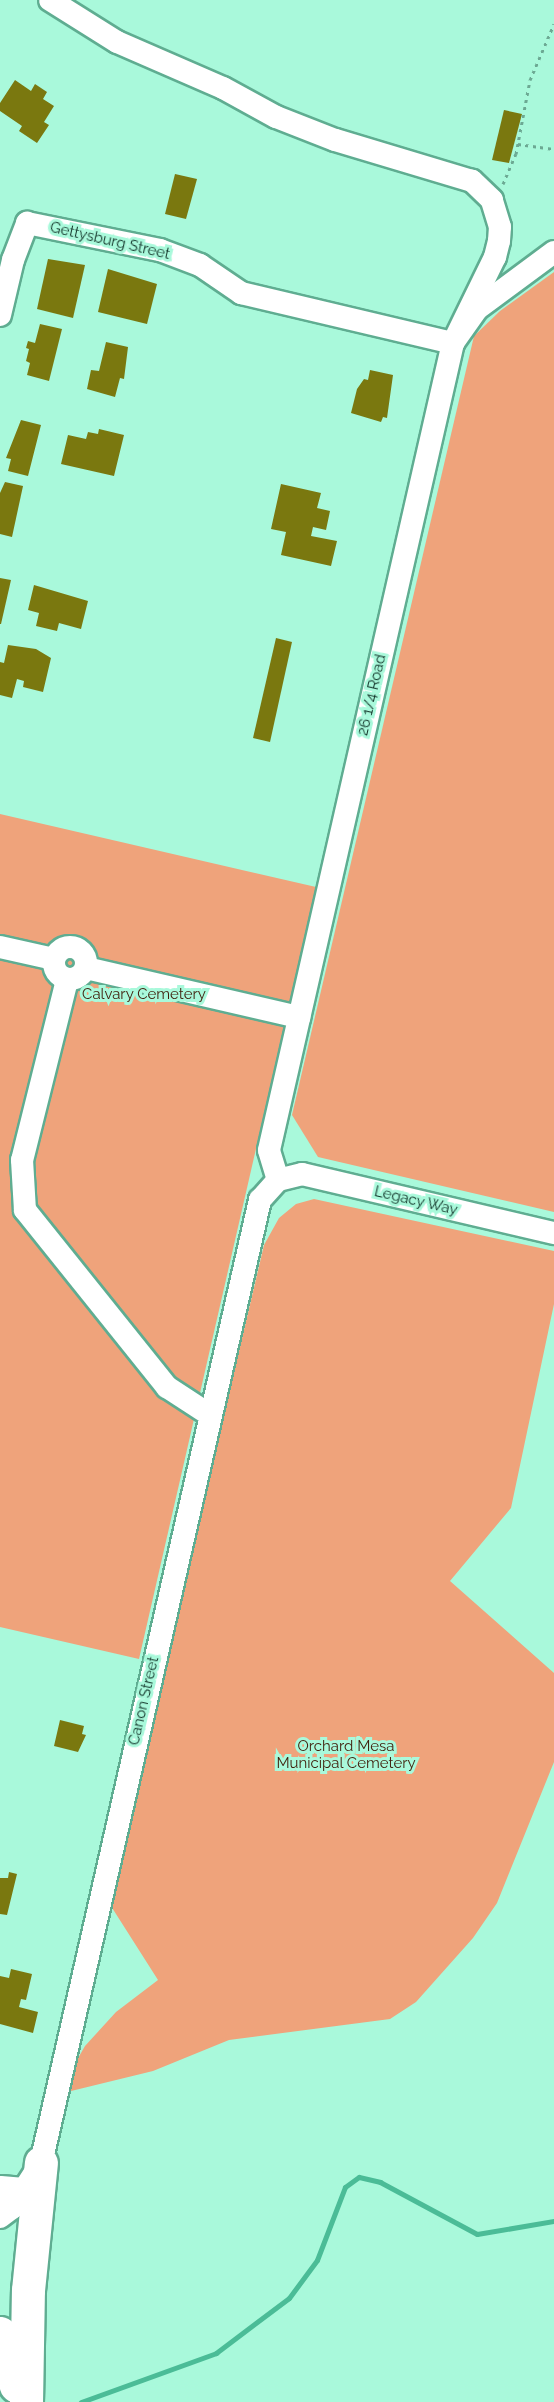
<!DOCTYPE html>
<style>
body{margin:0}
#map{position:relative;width:554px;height:2402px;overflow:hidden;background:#a9f9db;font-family:Raleway,sans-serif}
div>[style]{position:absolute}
.green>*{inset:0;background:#efa37b}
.stream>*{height:5px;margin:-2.5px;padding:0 2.5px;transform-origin:2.5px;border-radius:2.5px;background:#4bbc97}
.building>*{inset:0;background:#7a780f}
.path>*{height:3px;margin-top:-1.5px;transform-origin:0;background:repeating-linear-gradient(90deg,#6ca993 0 3px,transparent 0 7.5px)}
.roads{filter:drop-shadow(2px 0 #5fad91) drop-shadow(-2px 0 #5fad91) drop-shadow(0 2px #5fad91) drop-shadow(0 -2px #5fad91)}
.minor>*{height:22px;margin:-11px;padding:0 11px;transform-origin:11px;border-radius:11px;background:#fff}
.minor>.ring{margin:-11px;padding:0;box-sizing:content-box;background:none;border:22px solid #fff;border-radius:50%}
.highway>*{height:33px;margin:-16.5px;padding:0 16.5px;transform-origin:16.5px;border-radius:16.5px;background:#fff}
span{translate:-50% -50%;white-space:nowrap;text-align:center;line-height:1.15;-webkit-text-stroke:6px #a9f9db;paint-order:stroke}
.street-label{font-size:15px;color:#113227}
.park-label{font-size:15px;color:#401f0c}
</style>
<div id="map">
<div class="green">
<div style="clip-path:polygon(554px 272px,554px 1212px,318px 1157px,292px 1115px,474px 336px,500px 311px)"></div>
<div style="clip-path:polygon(0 814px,316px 887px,139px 1659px,0 1627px)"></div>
<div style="clip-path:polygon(314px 1199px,554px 1251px,554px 1304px,511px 1508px,450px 1581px,554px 1673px,554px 1762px,497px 1903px,473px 1938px,416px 2002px,390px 2019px,229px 2040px,153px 2071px,67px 2092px,73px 2067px,85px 2046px,116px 2012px,158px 1980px,109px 1903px,264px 1245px,279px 1218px,296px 1204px)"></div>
</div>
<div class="stream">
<div style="left:81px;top:2402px;width:144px;rotate:-19.9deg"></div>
<div style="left:216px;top:2353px;width:91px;rotate:-37deg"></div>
<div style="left:289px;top:2298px;width:47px;rotate:-53.6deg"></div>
<div style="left:317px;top:2260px;width:78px;rotate:-69deg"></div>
<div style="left:345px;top:2187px;width:17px;rotate:-36deg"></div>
<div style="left:359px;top:2177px;width:22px;rotate:13deg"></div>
<div style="left:380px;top:2182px;width:110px;rotate:28.2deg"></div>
<div style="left:477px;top:2234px;width:78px;rotate:-9.6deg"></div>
</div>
<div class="building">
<div style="clip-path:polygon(15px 80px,31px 91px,35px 84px,47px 92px,43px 99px,54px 106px,44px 122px,49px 125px,37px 143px,19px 131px,22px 126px,0 111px,0 103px)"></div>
<div style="clip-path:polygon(504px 110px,522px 114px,509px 163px,492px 160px)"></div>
<div style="clip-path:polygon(175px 174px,197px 179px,186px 219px,165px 214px)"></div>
<div style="clip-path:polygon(48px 259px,85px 265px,73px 318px,37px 309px)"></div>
<div style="clip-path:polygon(108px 269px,157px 284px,147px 324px,98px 312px)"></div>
<div style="clip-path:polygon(40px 324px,62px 329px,49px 381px,27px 375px,30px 363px,26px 361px,29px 349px,26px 348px,28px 341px,35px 343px)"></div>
<div style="clip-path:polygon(106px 342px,128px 347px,124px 379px,120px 378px,115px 397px,87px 389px,91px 370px,99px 371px)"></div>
<div style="clip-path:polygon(370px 370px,393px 375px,387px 418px,383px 417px,381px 422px,351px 413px,357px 389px,364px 379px,368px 380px)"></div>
<div style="clip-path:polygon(21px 420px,41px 425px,28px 476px,8px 471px,11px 459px,6px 458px)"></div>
<div style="clip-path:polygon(99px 429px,124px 435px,114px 476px,61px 464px,68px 435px,86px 439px,88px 432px,98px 434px)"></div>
<div style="clip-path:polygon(5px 482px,23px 486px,12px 537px,0 534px,0 493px)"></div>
<div style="clip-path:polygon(281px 484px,321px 493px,317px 508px,330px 511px,326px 530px,313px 527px,311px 536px,337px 541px,331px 566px,281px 555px,286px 532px,271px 529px)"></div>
<div style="clip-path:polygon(0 578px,11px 580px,1px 624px,0 624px)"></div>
<div style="clip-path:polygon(34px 585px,88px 601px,81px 629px,59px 623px,57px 631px,36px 626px,39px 613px,28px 610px)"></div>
<div style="clip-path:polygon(276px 638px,292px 642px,270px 742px,253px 738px)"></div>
<div style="clip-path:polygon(8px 645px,36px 649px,51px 658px,43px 692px,23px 687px,24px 681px,17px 679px,12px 698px,0 695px,0 662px,4px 663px)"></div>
<div style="clip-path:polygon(60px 1720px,84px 1726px,82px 1734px,86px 1735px,78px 1752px,54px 1746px)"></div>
<div style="clip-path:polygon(9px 1872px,17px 1874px,7px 1915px,0 1914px,0 1878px,8px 1878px)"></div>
<div style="clip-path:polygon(11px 1969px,32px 1974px,26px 2000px,21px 1999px,19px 2007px,38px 2012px,33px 2033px,0 2024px,0 1976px,9px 1978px)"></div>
</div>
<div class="path">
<div style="left:518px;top:144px;width:36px;rotate:8deg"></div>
<div style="left:503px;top:184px;width:33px;rotate:-67deg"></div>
<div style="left:516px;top:154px;width:75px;rotate:-79.3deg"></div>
<div style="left:530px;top:80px;width:61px;rotate:-66.8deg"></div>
</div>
<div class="roads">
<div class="minor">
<div style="left:0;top:315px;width:57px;rotate:-76.7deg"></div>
<div style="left:13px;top:260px;width:40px;rotate:-69deg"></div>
<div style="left:27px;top:223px;width:136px;rotate:11.5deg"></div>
<div style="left:160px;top:250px;width:43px;rotate:20.6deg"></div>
<div style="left:200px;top:265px;width:50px;rotate:34.3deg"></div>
<div style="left:241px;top:293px;width:218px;rotate:13.3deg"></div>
<div style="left:453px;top:343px;width:96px;rotate:-64deg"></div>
<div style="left:495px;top:257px;width:16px;rotate:-76deg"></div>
<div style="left:499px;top:241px;width:14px;rotate:-86deg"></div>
<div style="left:500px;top:227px;width:28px;rotate:-107deg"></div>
<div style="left:492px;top:200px;width:28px;rotate:-136deg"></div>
<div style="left:472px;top:181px;width:143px;rotate:-163.3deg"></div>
<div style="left:335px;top:140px;width:63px;rotate:-158.7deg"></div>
<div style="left:276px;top:117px;width:60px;rotate:-151.3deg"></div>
<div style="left:223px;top:88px;width:116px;rotate:-156.5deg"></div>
<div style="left:117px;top:42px;width:79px;rotate:-147.9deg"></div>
<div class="ring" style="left:54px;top:947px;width:10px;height:10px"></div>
<div style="left:0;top:947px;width:55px;rotate:12.5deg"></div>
<div style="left:86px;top:968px;width:219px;rotate:13deg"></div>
<div style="left:67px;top:980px;width:186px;rotate:104deg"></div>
<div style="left:22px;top:1160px;width:50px;rotate:86.6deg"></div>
<div style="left:25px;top:1210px;width:227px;rotate:51.3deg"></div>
<div style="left:167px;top:1387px;width:51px;rotate:33.1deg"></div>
<div style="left:278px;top:1180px;width:31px;rotate:-107deg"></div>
<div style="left:269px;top:1150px;width:828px;rotate:-77.16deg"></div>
<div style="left:453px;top:343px;width:42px;rotate:-54.8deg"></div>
<div style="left:477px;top:309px;width:96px;rotate:-36.5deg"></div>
<div style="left:0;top:2217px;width:15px;rotate:-37deg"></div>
<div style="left:12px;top:2208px;width:54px;rotate:-57.2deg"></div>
<div style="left:41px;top:2163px;width:988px;rotate:-77.19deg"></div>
<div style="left:260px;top:1200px;width:27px;rotate:-48deg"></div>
<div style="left:278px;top:1180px;width:25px;rotate:-14deg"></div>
<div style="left:302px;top:1174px;width:259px;rotate:13.2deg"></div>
</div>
<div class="highway">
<div style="left:0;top:2192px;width:23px;rotate:5deg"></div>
<div style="left:0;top:2333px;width:55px;rotate:73.2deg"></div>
<div style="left:26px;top:2402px;width:112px;rotate:-89deg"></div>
<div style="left:28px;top:2290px;width:128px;rotate:-84.2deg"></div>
</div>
</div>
<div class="street-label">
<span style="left:110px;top:241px;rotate:13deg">Gettysburg Street</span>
<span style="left:372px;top:695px;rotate:-77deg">26 1/4 Road</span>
<span style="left:416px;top:1201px;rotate:13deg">Legacy Way</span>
<span style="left:144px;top:1701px;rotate:-77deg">Canon Street</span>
</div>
<div class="park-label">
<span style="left:144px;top:995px">Calvary Cemetery</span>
<span style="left:346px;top:1755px">Orchard Mesa<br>Municipal Cemetery</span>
</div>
</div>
